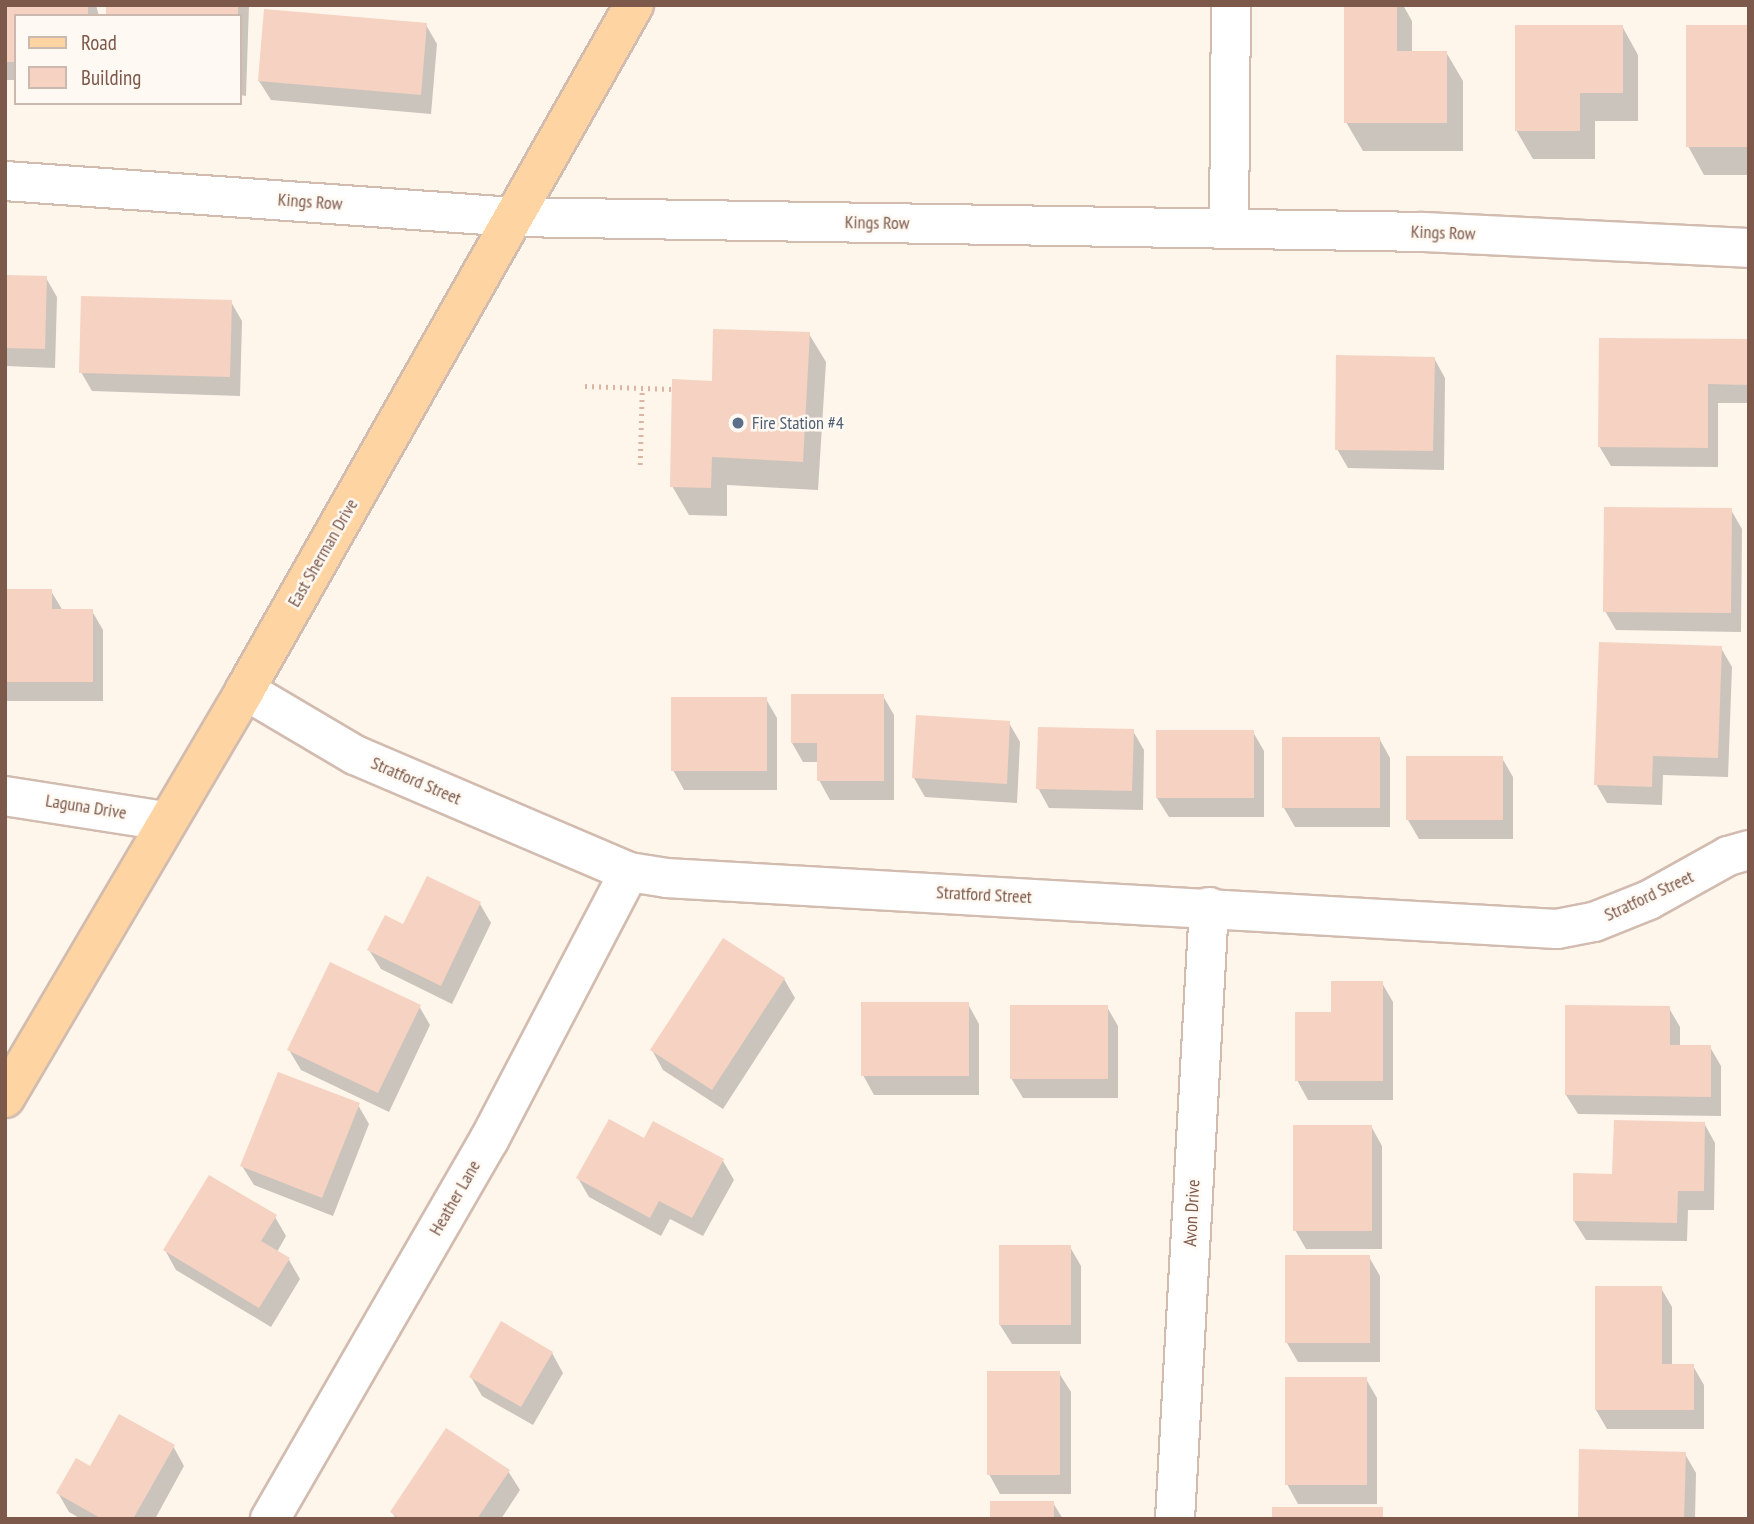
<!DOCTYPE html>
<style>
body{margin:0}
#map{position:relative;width:1754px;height:1524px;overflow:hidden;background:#fef5eb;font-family:"PT Sans Narrow",sans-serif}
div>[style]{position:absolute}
.shadow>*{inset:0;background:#0003}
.building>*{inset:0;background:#f5d2c1}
.path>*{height:4.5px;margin-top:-2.25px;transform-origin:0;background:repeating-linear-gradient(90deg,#dbb4a3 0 2px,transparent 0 7px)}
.roads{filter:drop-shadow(2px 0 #d2bbaf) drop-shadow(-2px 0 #d2bbaf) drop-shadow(0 2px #d2bbaf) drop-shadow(0 -2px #d2bbaf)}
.minor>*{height:38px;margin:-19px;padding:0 19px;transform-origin:19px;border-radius:19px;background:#fff}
.major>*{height:38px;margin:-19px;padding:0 19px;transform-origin:19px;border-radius:19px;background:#fed4a2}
.dots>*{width:19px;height:19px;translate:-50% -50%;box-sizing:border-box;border:4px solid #fff9f3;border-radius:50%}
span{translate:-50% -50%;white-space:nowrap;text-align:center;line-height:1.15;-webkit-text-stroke:5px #fff9f3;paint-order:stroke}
.street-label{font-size:18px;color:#7c594b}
.service-label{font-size:18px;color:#4e5e75}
.left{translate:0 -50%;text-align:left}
.frame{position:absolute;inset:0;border:7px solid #7c594b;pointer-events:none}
.legend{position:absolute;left:14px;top:14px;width:228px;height:91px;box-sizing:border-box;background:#fff9f3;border:2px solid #cbb9b0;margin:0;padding:9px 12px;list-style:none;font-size:21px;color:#7c594b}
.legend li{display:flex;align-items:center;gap:14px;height:35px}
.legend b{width:35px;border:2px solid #cbb9b0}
</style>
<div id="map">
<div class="shadow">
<div style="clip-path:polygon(5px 5px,96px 5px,99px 16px,16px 16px,16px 80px,5px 80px)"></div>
<div style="clip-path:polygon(108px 5px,249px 5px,246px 96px,240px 95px,240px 16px,108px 16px)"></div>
<div style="clip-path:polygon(1346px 5px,1403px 5px,1412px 21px,1412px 52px,1446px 52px,1463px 81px,1463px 151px,1363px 151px,1346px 122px)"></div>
<div style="clip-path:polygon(426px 25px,437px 44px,431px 114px,271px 100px,259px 81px)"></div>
<div style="clip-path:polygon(1622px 26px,1638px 55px,1638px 121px,1595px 121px,1595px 159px,1533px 159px,1516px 130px)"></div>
<div style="clip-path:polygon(1749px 26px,1749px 175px,1704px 175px,1688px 146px)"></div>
<div style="clip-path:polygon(5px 277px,46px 278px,57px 297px,55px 368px,5px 366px)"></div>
<div style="clip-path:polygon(231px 302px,242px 321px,240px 396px,92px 391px,81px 372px)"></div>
<div style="clip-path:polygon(809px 334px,826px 362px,818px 490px,727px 485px,727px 516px,689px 515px,672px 486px,714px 382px)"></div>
<div style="clip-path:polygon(1749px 341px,1749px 403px,1718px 403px,1718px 467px,1611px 466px,1599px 446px)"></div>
<div style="clip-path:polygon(1434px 358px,1445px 378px,1444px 470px,1348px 468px,1337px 449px)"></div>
<div style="clip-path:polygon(1731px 510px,1742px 529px,1741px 632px,1616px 630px,1605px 611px)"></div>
<div style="clip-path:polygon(5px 591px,51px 591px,63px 611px,92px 611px,103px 630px,103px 701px,6px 701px)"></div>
<div style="clip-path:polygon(1721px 648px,1732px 667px,1728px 777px,1663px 775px,1662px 805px,1607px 803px,1596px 784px)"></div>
<div style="clip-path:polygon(883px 696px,894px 715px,894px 800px,830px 800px,819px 780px,819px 762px,803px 762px,792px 743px)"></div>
<div style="clip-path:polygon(766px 699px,777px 718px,777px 790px,684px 790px,673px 770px)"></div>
<div style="clip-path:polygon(1009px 723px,1020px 742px,1017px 803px,925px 797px,914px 778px)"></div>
<div style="clip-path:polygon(1133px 731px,1144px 750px,1143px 810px,1049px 808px,1038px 788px)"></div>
<div style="clip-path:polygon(1253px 732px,1264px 751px,1264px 817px,1169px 817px,1157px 798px)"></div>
<div style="clip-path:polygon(1284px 738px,1379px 738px,1390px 758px,1390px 827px,1295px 827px,1284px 808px)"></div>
<div style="clip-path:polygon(1502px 758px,1513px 777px,1513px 839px,1419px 839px,1408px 820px)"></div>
<div style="clip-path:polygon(480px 904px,491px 923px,452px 1004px,381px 969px,369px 950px)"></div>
<div style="clip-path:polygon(784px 979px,795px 998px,723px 1109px,663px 1070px,652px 1050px)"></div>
<div style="clip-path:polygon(1382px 983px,1393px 1002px,1393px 1100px,1308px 1100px,1297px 1080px,1333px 1014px)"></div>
<div style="clip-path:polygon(968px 1004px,979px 1024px,979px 1095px,874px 1095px,863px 1075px)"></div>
<div style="clip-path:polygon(419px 1006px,430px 1025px,389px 1112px,301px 1070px,289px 1050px)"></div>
<div style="clip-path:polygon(1107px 1007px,1118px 1026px,1118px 1098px,1023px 1098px,1011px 1078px)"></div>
<div style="clip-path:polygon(1567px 1007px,1669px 1008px,1680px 1027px,1680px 1047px,1710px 1047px,1721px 1066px,1721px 1116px,1578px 1114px,1566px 1095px)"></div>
<div style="clip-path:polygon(358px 1105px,369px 1124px,333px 1216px,254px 1185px,242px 1166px)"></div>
<div style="clip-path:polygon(1704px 1123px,1715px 1143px,1714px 1210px,1688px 1210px,1687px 1241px,1586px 1240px,1574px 1221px,1614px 1176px)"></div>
<div style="clip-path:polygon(1371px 1126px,1382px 1146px,1382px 1249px,1306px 1249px,1295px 1230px)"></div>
<div style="clip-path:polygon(645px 1141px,723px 1161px,734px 1180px,703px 1236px,670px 1219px,661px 1236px,589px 1197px,578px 1178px)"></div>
<div style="clip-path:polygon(275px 1217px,286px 1236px,277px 1252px,289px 1260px,300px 1279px,271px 1327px,176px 1270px,165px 1250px)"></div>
<div style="clip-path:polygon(1070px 1247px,1081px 1266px,1081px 1344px,1012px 1344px,1000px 1325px)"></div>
<div style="clip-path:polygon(1369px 1257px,1380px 1276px,1380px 1362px,1298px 1362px,1287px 1343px)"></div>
<div style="clip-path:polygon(1661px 1288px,1672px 1307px,1672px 1366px,1693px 1366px,1704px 1385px,1704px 1429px,1607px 1429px,1596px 1410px)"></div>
<div style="clip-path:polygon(552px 1353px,563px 1373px,533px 1425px,482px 1396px,471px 1377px)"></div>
<div style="clip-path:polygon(1059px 1373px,1071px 1392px,1071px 1494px,1000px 1494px,989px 1474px)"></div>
<div style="clip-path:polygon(1366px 1379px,1377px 1398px,1377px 1504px,1298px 1504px,1287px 1484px)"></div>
<div style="clip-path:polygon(173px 1446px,184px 1466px,155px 1519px,81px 1519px,69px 1512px,58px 1493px,90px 1468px)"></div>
<div style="clip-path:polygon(1685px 1454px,1696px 1473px,1695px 1519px,1580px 1519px)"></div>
<div style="clip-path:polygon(508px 1471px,520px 1490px,501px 1519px,396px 1519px,392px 1512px)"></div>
<div style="clip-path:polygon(1053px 1503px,1063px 1519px,992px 1519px)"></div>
</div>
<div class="building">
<div style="clip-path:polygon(5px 5px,88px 5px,88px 16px,16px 16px,16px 62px,5px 62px)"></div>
<div style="clip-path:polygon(106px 5px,238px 5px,238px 16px,106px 16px)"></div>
<div style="clip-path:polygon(1344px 5px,1397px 5px,1397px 51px,1447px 51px,1447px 123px,1344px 123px)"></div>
<div style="clip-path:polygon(264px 9px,427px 23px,421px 95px,258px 81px)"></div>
<div style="clip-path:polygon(1515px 25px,1623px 25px,1623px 93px,1580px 93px,1580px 131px,1515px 131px)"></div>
<div style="clip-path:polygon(1686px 25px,1749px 25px,1749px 147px,1686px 147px)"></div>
<div style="clip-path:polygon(5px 275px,47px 276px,45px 349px,5px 348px)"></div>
<div style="clip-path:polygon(81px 296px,232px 300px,230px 377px,79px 373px)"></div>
<div style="clip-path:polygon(713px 329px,810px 332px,803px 462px,712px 457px,711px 488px,670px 487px,672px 379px,712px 381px)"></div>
<div style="clip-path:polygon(1599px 338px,1749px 339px,1749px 385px,1708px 384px,1708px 448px,1598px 447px)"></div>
<div style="clip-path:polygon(1336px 355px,1435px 357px,1433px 451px,1335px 450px)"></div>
<div style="clip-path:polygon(1604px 507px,1732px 508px,1731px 613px,1603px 612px)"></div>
<div style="clip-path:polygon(5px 589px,52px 589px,52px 609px,93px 609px,93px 682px,5px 682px)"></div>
<div style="clip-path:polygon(1599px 642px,1722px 646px,1718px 758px,1653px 756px,1652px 787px,1594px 785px)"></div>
<div style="clip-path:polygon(791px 694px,884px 694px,884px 781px,817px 781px,817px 743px,791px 743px)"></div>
<div style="clip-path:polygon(671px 697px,767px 697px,767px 771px,671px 771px)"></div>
<div style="clip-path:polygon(916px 715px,1010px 721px,1007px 784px,912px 778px)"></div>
<div style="clip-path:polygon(1038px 727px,1134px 729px,1132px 791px,1036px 789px)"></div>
<div style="clip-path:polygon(1156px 730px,1254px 730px,1254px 798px,1156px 798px)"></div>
<div style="clip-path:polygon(1282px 737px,1380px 737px,1380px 808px,1282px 808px)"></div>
<div style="clip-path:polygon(1406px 756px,1503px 756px,1503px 820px,1406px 820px)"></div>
<div style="clip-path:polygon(427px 876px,481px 902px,441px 986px,367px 950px,385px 915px,403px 924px)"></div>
<div style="clip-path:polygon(723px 938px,785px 978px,712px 1090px,650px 1050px)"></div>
<div style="clip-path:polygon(330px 962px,421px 1005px,378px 1093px,287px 1050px)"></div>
<div style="clip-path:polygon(1331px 981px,1383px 981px,1383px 1081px,1295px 1081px,1295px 1012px,1331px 1012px)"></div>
<div style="clip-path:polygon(861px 1002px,969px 1002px,969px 1076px,861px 1076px)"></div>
<div style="clip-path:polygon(1010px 1005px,1108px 1005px,1108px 1079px,1010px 1079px)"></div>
<div style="clip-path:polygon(1565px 1005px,1670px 1006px,1670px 1045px,1711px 1045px,1711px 1097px,1565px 1095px)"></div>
<div style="clip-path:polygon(278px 1072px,360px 1103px,322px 1198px,240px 1166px)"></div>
<div style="clip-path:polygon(609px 1119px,644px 1138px,653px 1121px,724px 1159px,692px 1218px,659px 1201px,650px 1218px,576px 1178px)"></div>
<div style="clip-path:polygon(1614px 1120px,1705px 1122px,1704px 1191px,1678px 1191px,1677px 1223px,1573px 1221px,1573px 1173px,1612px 1174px)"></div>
<div style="clip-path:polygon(1293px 1125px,1372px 1125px,1372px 1231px,1293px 1231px)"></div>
<div style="clip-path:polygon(209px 1175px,277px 1215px,261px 1241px,290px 1258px,259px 1308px,163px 1250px)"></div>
<div style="clip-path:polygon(999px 1245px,1071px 1245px,1071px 1325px,999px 1325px)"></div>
<div style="clip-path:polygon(1285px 1255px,1370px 1255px,1370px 1343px,1285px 1343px)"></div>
<div style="clip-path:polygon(1595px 1286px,1662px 1286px,1662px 1364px,1694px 1364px,1694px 1410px,1595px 1410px)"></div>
<div style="clip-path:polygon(501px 1321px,553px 1352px,521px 1407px,469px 1377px)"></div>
<div style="clip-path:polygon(987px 1371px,1060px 1371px,1060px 1475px,987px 1475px)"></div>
<div style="clip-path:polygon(1285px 1377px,1367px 1377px,1367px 1485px,1285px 1485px)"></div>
<div style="clip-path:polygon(119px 1414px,175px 1445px,133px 1519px,102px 1519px,56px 1493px,76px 1458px,90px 1466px)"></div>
<div style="clip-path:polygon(446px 1428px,510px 1470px,477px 1519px,400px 1519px,390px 1512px)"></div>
<div style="clip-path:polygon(1579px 1449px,1686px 1452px,1684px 1519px,1578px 1519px)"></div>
<div style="clip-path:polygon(990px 1501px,1054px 1501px,1054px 1519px,990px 1519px)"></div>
<div style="clip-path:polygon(1272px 1507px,1383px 1507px,1383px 1519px,1272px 1519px)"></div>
</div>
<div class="path">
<div style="left:585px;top:386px;width:87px;rotate:2deg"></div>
<div style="left:640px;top:465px;width:77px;rotate:-88.5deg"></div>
</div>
<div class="roads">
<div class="minor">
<div style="left:5px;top:181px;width:509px;rotate:4.05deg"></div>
<div style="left:513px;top:217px;width:910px;rotate:0.94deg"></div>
<div style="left:1423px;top:232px;width:326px;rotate:2.8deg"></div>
<div style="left:1229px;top:229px;width:224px;rotate:-89.5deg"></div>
<div style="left:245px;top:690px;width:128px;rotate:30.6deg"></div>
<div style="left:355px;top:755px;width:298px;rotate:23.1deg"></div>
<div style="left:629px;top:872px;width:37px;rotate:9deg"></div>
<div style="left:666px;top:878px;width:892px;rotate:3.28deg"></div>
<div style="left:1557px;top:929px;width:38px;rotate:-11deg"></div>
<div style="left:1594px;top:922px;width:59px;rotate:-21.8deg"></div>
<div style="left:1649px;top:900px;width:90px;rotate:-29.1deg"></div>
<div style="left:1728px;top:856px;width:22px;rotate:-16deg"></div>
<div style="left:5px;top:796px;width:162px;rotate:8.9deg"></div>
<div style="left:270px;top:1519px;width:438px;rotate:-60deg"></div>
<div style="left:489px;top:1140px;width:302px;rotate:-62.4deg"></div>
<div style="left:1175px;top:1519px;width:613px;rotate:-86.82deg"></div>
</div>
<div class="major">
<div style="left:5px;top:1098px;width:473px;rotate:-59.5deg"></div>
<div style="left:245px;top:690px;width:788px;rotate:-60.41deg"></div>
</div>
</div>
<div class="dots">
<div style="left:738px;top:423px;background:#5c6f8a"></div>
</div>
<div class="street-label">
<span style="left:310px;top:202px;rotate:4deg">Kings Row</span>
<span style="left:877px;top:223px;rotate:1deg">Kings Row</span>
<span style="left:1443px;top:233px;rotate:2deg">Kings Row</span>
<span style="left:323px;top:553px;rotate:-60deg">East Sherman Drive</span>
<span style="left:416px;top:781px;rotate:23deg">Stratford Street</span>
<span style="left:86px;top:807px;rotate:9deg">Laguna Drive</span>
<span style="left:984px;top:895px;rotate:3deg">Stratford Street</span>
<span style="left:1649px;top:896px;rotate:-25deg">Stratford Street</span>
<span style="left:455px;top:1198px;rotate:-60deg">Heather Lane</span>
<span style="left:1192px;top:1213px;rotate:-87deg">Avon Drive</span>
</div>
<div class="service-label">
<span class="left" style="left:752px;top:423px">Fire Station #4</span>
</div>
<div class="frame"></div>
<ul class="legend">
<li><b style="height:9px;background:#fed4a2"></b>Road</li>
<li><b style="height:19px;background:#f5d2c1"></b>Building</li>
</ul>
</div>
